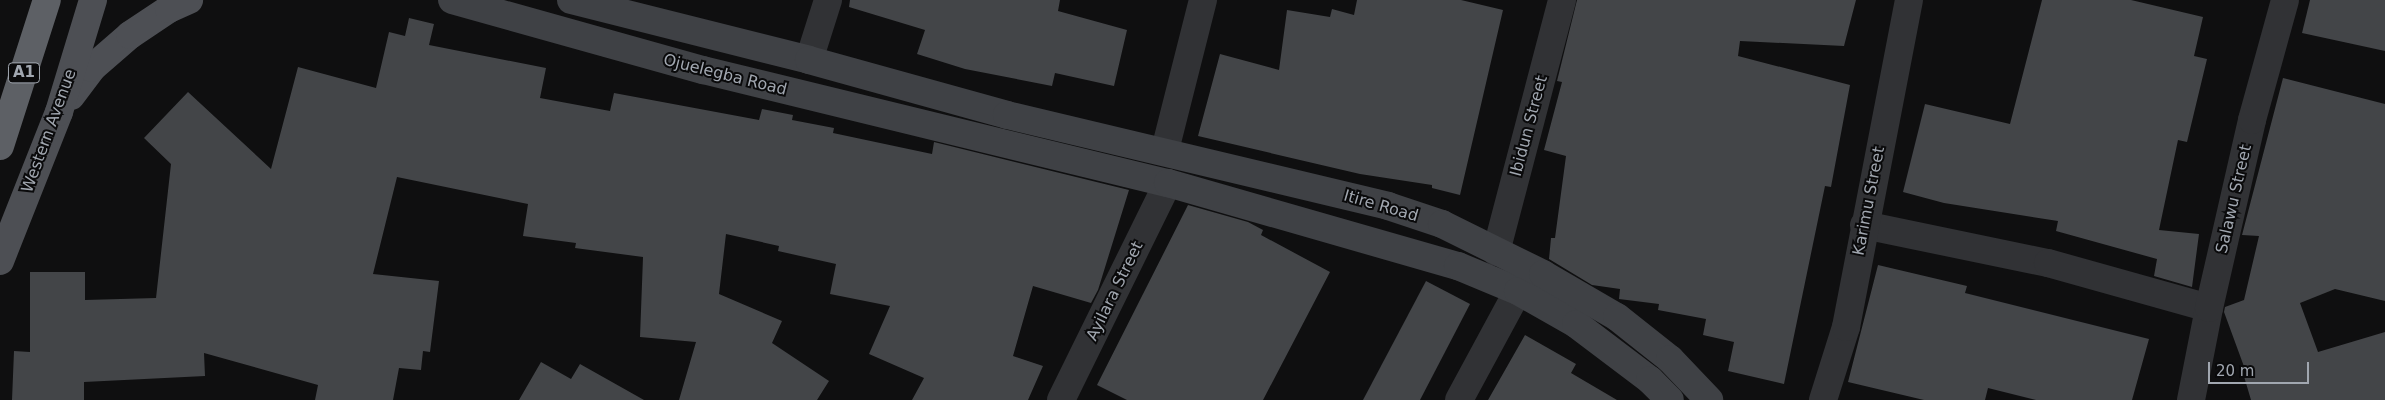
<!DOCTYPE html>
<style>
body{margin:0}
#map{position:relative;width:2385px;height:400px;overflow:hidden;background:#0f0f10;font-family:"DejaVu Sans",sans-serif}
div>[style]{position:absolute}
.building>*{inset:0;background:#434548}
.street>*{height:28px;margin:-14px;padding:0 14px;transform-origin:14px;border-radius:14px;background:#313235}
.secondary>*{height:28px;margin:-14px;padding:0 14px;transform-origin:14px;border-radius:14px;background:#3f4145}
.primary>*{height:28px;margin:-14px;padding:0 14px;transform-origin:14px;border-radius:14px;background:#4d4f54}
.highway>*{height:28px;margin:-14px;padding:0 14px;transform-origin:14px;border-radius:14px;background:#5d6065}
span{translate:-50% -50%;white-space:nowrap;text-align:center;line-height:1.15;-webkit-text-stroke:4px #0a0a0b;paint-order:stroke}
.shield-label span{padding:1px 4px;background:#0a0a0b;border:1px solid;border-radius:4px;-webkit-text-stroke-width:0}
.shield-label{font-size:15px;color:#a1a7b0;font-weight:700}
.street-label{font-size:16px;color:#a1a7b0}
.scale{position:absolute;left:2208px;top:362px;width:101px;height:22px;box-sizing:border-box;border:2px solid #a1a7b0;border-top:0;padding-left:6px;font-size:15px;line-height:18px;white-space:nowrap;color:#a1a7b0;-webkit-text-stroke:4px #0a0a0b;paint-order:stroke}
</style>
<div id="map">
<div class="building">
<div style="clip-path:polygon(850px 0,1060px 0,1058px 11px,1127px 30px,1114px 86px,1055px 73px,1052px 86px,965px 69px,917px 54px,925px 30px,849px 7px)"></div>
<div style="clip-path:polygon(1357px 0,1461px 0,1503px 10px,1460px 195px,1432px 188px,1432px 185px,1360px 174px,1198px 136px,1220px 54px,1279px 70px,1287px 10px,1330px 17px,1332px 9px,1354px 15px)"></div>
<div style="clip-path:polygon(1577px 0,1856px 0,1844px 46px,1740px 41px,1738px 56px,1850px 85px,1831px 187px,1825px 186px,1784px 384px,1728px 371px,1734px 342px,1703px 335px,1706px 319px,1658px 310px,1659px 304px,1619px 299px,1620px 289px,1592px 285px,1549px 259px,1551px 238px,1555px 238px,1566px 156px,1544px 150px,1562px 82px,1557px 81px)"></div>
<div style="clip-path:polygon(2042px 0,2131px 0,2203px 17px,2194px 56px,2207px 59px,2187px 142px,2178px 140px,2159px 230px,2199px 234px,2192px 287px,2154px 276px,2157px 259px,2056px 231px,2058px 221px,1944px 203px,1903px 192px,1925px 104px,2010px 124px)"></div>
<div style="clip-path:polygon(2310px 0,2385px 0,2385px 51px,2302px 33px)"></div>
<div style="clip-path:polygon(409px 18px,434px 24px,429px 45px,546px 68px,540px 98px,610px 111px,614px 93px,759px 120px,762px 109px,793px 115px,792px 120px,834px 128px,833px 133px,932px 154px,934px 142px,1129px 190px,1098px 290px,1091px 303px,1033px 286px,1013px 356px,1043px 366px,1028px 400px,912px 400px,924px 378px,869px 354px,890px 306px,830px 294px,836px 264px,778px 251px,779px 246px,726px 234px,719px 294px,782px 321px,772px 343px,829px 381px,817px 400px,679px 400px,696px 342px,640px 337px,643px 257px,575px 248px,576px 243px,523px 236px,528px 204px,397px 177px,373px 274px,439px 281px,430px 352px,423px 351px,421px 370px,399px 368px,393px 400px,315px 400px,318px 385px,204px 353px,205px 376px,84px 382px,84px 400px,12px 400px,14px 351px,30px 352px,30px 272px,85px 272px,85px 300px,156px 298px,171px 164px,144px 138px,188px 92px,271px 169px,298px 67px,376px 88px,389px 32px,405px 36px)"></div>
<div style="clip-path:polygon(2283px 78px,2385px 104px,2385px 301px,2335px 289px,2300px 303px,2318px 352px,2385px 332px,2385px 400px,2251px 400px,2243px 373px,2246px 372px,2224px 312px,2225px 307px,2244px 300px,2259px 236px,2242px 235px)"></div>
<div style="clip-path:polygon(1188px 205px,1248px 222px,1263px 230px,1261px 235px,1330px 272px,1263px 400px,1127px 400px,1097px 385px)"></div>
<div style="clip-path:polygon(1878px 265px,1967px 286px,1965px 293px,2149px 339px,2132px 400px,2036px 400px,1988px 388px,1985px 400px,1924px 400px,1848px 382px)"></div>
<div style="clip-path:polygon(1426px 281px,1470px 304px,1420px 400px,1363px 400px)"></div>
<div style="clip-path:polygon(1525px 335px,1576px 364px,1571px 373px,1617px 400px,1488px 400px)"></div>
<div style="clip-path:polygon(541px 362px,571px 379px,580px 364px,644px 400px,519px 400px)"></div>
</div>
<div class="street">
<div style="left:809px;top:60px;width:63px;rotate:-72.4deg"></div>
<div style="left:1165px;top:150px;width:155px;rotate:-75.8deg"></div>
<div style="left:1864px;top:225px;width:188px;rotate:11.7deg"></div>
<div style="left:2048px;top:263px;width:167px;rotate:15.6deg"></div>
<div style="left:1496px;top:252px;width:260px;rotate:-75.3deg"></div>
<div style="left:1061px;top:400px;width:242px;rotate:-63.8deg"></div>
<div style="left:1459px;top:400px;width:124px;rotate:-61.6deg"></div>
<div style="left:1823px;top:400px;width:77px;rotate:-72.5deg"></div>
<div style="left:1846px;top:327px;width:333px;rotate:-79.1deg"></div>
<div style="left:2191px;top:400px;width:94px;rotate:-78.9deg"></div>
<div style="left:2209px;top:308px;width:193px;rotate:-77.1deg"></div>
<div style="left:2252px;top:120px;width:124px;rotate:-74.6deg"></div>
</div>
<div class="secondary">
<div style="left:452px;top:0;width:261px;rotate:15.6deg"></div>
<div style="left:703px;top:70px;width:479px;rotate:13.7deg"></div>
<div style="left:1168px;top:183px;width:302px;rotate:16deg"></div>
<div style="left:1458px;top:266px;width:65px;rotate:22.6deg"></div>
<div style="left:1518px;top:291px;width:67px;rotate:29.6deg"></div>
<div style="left:1576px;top:324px;width:93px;rotate:37.1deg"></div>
<div style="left:1650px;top:380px;width:28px;rotate:45deg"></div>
<div style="left:571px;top:0;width:245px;rotate:14.1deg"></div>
<div style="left:809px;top:60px;width:205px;rotate:15.5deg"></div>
<div style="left:1007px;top:115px;width:392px;rotate:13.4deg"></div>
<div style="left:1388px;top:206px;width:57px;rotate:18.4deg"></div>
<div style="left:1442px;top:224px;width:113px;rotate:26.3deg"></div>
<div style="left:1543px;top:274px;width:86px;rotate:30.2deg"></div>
<div style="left:1617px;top:317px;width:68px;rotate:38.4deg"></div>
<div style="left:1670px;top:359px;width:57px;rotate:46.4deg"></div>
</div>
<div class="primary">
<div style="left:71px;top:96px;width:35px;rotate:-53deg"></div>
<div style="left:92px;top:68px;width:50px;rotate:-41deg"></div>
<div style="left:130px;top:35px;width:47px;rotate:-33.7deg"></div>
<div style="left:169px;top:9px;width:22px;rotate:-24deg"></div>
<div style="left:0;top:261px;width:160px;rotate:-68.4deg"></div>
<div style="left:59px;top:112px;width:117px;rotate:-73.1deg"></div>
</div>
<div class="highway">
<div style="left:0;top:146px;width:153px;rotate:-72.2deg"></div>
</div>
<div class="shield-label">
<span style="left:24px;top:73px">A1</span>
</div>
<div class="street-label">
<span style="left:725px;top:75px;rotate:14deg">Ojuelegba Road</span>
<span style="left:1529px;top:126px;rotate:-75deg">Ibidun Street</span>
<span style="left:49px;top:131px;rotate:-70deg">Western Avenue</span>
<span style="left:2234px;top:199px;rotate:-77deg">Salawu Street</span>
<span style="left:1869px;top:201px;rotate:-79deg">Karimu Street</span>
<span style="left:1381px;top:206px;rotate:16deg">Itire Road</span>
<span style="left:1115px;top:291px;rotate:-64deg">Ayilara Street</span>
</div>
<div class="scale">20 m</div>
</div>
